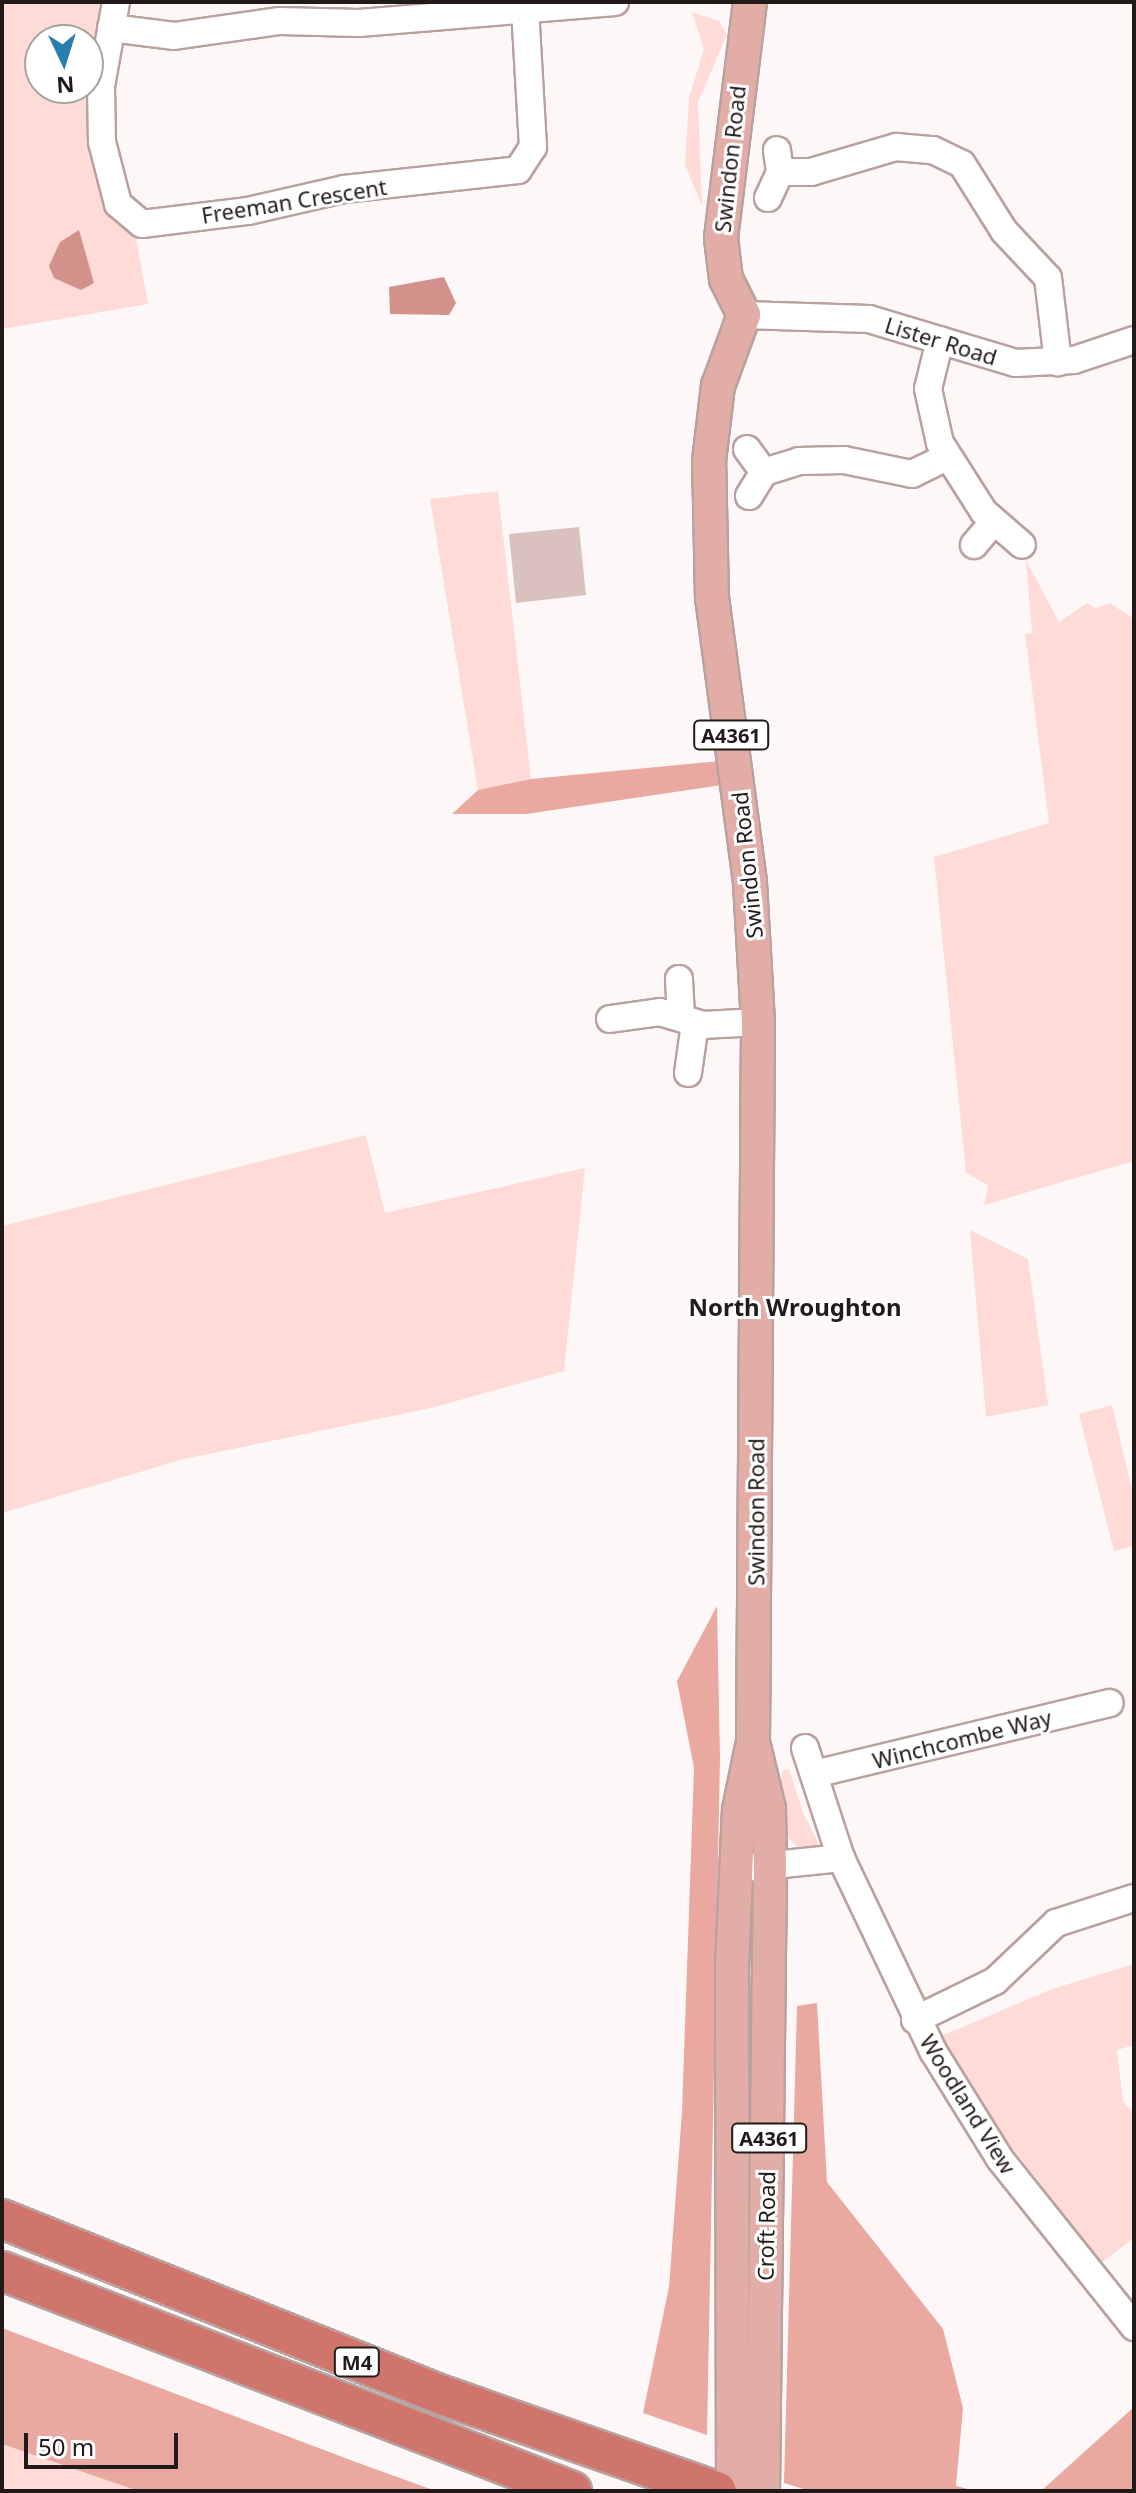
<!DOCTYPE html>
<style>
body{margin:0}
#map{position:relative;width:1136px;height:2493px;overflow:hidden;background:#fdf8f7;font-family:"Noto Sans",sans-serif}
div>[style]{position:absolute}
.green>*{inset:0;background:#fedbd6}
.forest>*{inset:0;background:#e9a8a0}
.water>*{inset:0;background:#d2928b}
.building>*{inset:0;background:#d9c1be}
.roads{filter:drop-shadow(2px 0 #b8a19e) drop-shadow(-2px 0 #b8a19e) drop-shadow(0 2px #b8a19e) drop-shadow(0 -2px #b8a19e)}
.minor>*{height:26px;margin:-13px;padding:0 13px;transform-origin:13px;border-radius:13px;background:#fff}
.major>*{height:32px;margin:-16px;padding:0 16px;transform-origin:16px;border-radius:16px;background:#e2aca7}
.highway>*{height:38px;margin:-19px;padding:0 19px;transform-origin:19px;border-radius:19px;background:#cf756c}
span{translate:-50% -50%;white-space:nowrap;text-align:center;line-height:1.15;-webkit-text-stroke:6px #fff;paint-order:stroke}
.shield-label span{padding:2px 6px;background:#fff;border:2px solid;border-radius:6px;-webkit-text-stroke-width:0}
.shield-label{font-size:20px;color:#221a19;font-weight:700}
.street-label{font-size:22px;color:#221a19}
.neighbourhood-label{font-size:24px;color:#221a19;font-weight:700}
.frame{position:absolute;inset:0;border:4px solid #221a19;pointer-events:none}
.north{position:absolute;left:24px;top:24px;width:80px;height:80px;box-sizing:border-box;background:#fff;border:2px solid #a7a3a3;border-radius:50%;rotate:176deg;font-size:22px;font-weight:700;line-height:32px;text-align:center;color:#221a19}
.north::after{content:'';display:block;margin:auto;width:28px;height:36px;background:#277fad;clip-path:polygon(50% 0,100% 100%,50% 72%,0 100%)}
.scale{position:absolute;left:24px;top:2433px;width:154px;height:36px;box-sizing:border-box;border:4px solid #221a19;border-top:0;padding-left:10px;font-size:24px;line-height:28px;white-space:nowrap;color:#221a19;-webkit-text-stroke:6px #fff;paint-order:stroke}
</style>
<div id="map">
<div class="green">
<div style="clip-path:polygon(evenodd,2px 2px,106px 2px,101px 187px,111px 216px,136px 238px,148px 304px,2px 329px,2px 2px,40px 40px,88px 40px,88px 88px,40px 88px,40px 40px)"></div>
<div style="clip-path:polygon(692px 12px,719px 21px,727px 35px,698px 102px,702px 206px,685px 165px,689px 98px,704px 49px)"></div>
<div style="clip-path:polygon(498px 491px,531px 779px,478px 790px,430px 499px)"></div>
<div style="clip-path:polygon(1026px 560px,1059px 622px,1087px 603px,1096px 608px,1110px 603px,1134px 619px,1134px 1161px,984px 1205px,988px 1185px,966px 1173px,934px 857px,1049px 823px,1025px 634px,1032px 633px)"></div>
<div style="clip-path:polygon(366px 1135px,385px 1213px,585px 1168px,564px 1371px,431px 1408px,184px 1459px,2px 1513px,2px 1226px)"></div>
<div style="clip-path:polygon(970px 1230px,1028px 1259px,1048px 1405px,986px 1417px)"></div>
<div style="clip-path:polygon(1112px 1405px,1134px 1498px,1134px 1546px,1114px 1551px,1079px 1414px)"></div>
<div style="clip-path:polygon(789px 1769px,804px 1815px,822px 1850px,800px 1850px,782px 1831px,776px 1805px,783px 1770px)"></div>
<div style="clip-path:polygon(1134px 1964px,1134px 2045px,1117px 2050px,1123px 2101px,1134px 2114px,1134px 2238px,1102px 2262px,998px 2130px,939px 2037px,1052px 1989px)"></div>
<div style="clip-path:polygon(2px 2444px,138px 2491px,2px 2491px)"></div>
</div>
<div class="forest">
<div style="clip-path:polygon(720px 761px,722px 785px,526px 814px,452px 814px,478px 790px,531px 779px)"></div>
<div style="clip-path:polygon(717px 1606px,720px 1759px,707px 2435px,643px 2413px,669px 2287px,682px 2112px,694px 1768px,677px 1681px)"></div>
<div style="clip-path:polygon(817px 2003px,827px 2182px,943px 2329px,963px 2408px,956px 2486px,976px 2491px,810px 2491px,784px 2483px,797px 2006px)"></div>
<div style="clip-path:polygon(2px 2328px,361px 2464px,436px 2491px,138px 2491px,2px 2444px)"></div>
<div style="clip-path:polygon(1134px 2407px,1134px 2491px,1041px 2491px)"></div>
</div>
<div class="water">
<div style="clip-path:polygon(79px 230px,94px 283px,81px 290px,54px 278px,49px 266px,60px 242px)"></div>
<div style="clip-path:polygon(444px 277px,456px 303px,449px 315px,390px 314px,389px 287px)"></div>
</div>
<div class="building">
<div style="clip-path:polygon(579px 527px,586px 595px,516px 603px,509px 534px)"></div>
</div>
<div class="roads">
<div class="minor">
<div style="left:116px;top:2px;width:85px;rotate:100.1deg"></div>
<div style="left:101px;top:86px;width:56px;rotate:89deg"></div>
<div style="left:102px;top:142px;width:64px;rotate:75.5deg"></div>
<div style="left:118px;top:204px;width:31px;rotate:40deg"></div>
<div style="left:142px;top:224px;width:107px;rotate:-7deg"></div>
<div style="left:248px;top:211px;width:98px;rotate:-12.9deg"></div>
<div style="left:344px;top:189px;width:175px;rotate:-6.2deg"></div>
<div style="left:518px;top:170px;width:27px;rotate:-57deg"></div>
<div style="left:533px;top:147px;width:137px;rotate:-93.3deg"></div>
<div style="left:111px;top:28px;width:64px;rotate:7.2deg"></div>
<div style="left:174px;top:36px;width:107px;rotate:-8.1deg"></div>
<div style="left:280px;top:21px;width:79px;rotate:1.5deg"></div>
<div style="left:359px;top:23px;width:257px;rotate:-4.7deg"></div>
<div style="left:780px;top:172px;width:31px"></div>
<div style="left:811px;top:172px;width:89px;rotate:-16.4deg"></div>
<div style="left:896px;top:147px;width:37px;rotate:5deg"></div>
<div style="left:933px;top:150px;width:32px;rotate:26deg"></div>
<div style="left:962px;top:164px;width:79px;rotate:57.9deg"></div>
<div style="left:1004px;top:231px;width:64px;rotate:46.9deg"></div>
<div style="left:1048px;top:278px;width:85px;rotate:83.2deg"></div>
<div style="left:768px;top:198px;width:29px;rotate:-65deg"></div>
<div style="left:780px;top:172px;width:22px;rotate:-98deg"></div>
<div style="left:744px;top:315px;width:125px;rotate:1.8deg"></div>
<div style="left:869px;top:319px;width:153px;rotate:16.7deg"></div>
<div style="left:1016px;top:363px;width:58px;rotate:-3deg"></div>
<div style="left:1074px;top:360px;width:63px;rotate:-18.4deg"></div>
<div style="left:940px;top:340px;width:50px;rotate:103.8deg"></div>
<div style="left:928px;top:389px;width:55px;rotate:77.5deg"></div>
<div style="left:940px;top:443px;width:82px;rotate:57.5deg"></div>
<div style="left:984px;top:512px;width:50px;rotate:41deg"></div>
<div style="left:747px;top:449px;width:29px;rotate:54deg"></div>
<div style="left:749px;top:496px;width:28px;rotate:-58deg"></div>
<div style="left:764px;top:472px;width:37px;rotate:-17deg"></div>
<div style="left:799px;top:461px;width:45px;rotate:-1.3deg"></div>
<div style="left:844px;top:460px;width:69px;rotate:11.6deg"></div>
<div style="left:912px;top:474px;width:39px;rotate:-26deg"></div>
<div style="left:974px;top:545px;width:30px;rotate:-50deg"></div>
<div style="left:679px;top:979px;width:35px;rotate:87deg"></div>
<div style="left:610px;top:1019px;width:50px;rotate:-8deg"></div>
<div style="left:660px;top:1012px;width:45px;rotate:16.8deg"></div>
<div style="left:703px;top:1025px;width:55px;rotate:-3.1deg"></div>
<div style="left:688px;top:1073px;width:50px;rotate:-82deg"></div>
<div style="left:805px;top:1748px;width:116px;rotate:71.9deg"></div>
<div style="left:841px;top:1858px;width:214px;rotate:64.5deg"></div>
<div style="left:933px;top:2051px;width:127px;rotate:58.2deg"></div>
<div style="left:1000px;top:2159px;width:215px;rotate:51.4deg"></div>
<div style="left:814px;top:1774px;width:304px;rotate:-13.5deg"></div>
<div style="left:735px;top:1869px;width:107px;rotate:-5.9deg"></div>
<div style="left:915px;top:2020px;width:89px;rotate:-26deg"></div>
<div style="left:995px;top:1981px;width:84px;rotate:-43.6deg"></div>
<div style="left:1056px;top:1923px;width:82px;rotate:-17.8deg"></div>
</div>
<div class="major">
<div style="left:754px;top:1746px;width:65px;rotate:76.6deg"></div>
<div style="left:769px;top:1809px;width:56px;rotate:89deg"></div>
<div style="left:770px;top:1865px;width:626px;rotate:90.64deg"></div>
<div style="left:733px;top:2491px;width:523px;rotate:-90.11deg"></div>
<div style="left:732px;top:1968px;width:158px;rotate:-87.5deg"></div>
<div style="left:739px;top:1810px;width:69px;rotate:-78.4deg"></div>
<div style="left:753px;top:1742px;width:720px;rotate:-89.6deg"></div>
<div style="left:758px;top:1022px;width:140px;rotate:-93.3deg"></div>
<div style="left:750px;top:882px;width:286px;rotate:-97.6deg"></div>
<div style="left:712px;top:599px;width:138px;rotate:-91.2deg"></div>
<div style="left:709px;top:461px;width:76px;rotate:-83.2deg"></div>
<div style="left:718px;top:386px;width:76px;rotate:-69.9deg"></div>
<div style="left:744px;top:315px;width:40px;rotate:-116.6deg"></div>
<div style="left:726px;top:279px;width:41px;rotate:-97deg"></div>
<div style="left:721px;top:238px;width:238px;rotate:-83deg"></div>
</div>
<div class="highway">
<div style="left:2px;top:2219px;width:477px;rotate:21.8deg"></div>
<div style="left:445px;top:2396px;width:288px;rotate:19.3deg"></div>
<div style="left:2px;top:2271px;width:611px;rotate:21.1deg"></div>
</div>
</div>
<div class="shield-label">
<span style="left:731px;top:735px">A4361</span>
<span style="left:769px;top:2138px">A4361</span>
<span style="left:357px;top:2362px">M4</span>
</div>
<div class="street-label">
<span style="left:730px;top:159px;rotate:-84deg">Swindon Road</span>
<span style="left:294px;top:201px;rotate:-9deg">Freeman Crescent</span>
<span style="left:941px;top:341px;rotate:17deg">Lister Road</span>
<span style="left:747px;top:865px;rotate:-96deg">Swindon Road</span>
<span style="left:756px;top:1512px;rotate:-90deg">Swindon Road</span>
<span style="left:962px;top:1739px;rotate:-14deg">Winchcombe Way</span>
<span style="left:968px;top:2104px;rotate:58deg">Woodland View</span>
<span style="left:766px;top:2226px;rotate:-89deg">Croft Road</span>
</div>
<div class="neighbourhood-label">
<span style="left:795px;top:1307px">North Wroughton</span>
</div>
<div class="frame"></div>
<div class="north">N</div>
<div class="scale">50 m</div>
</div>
